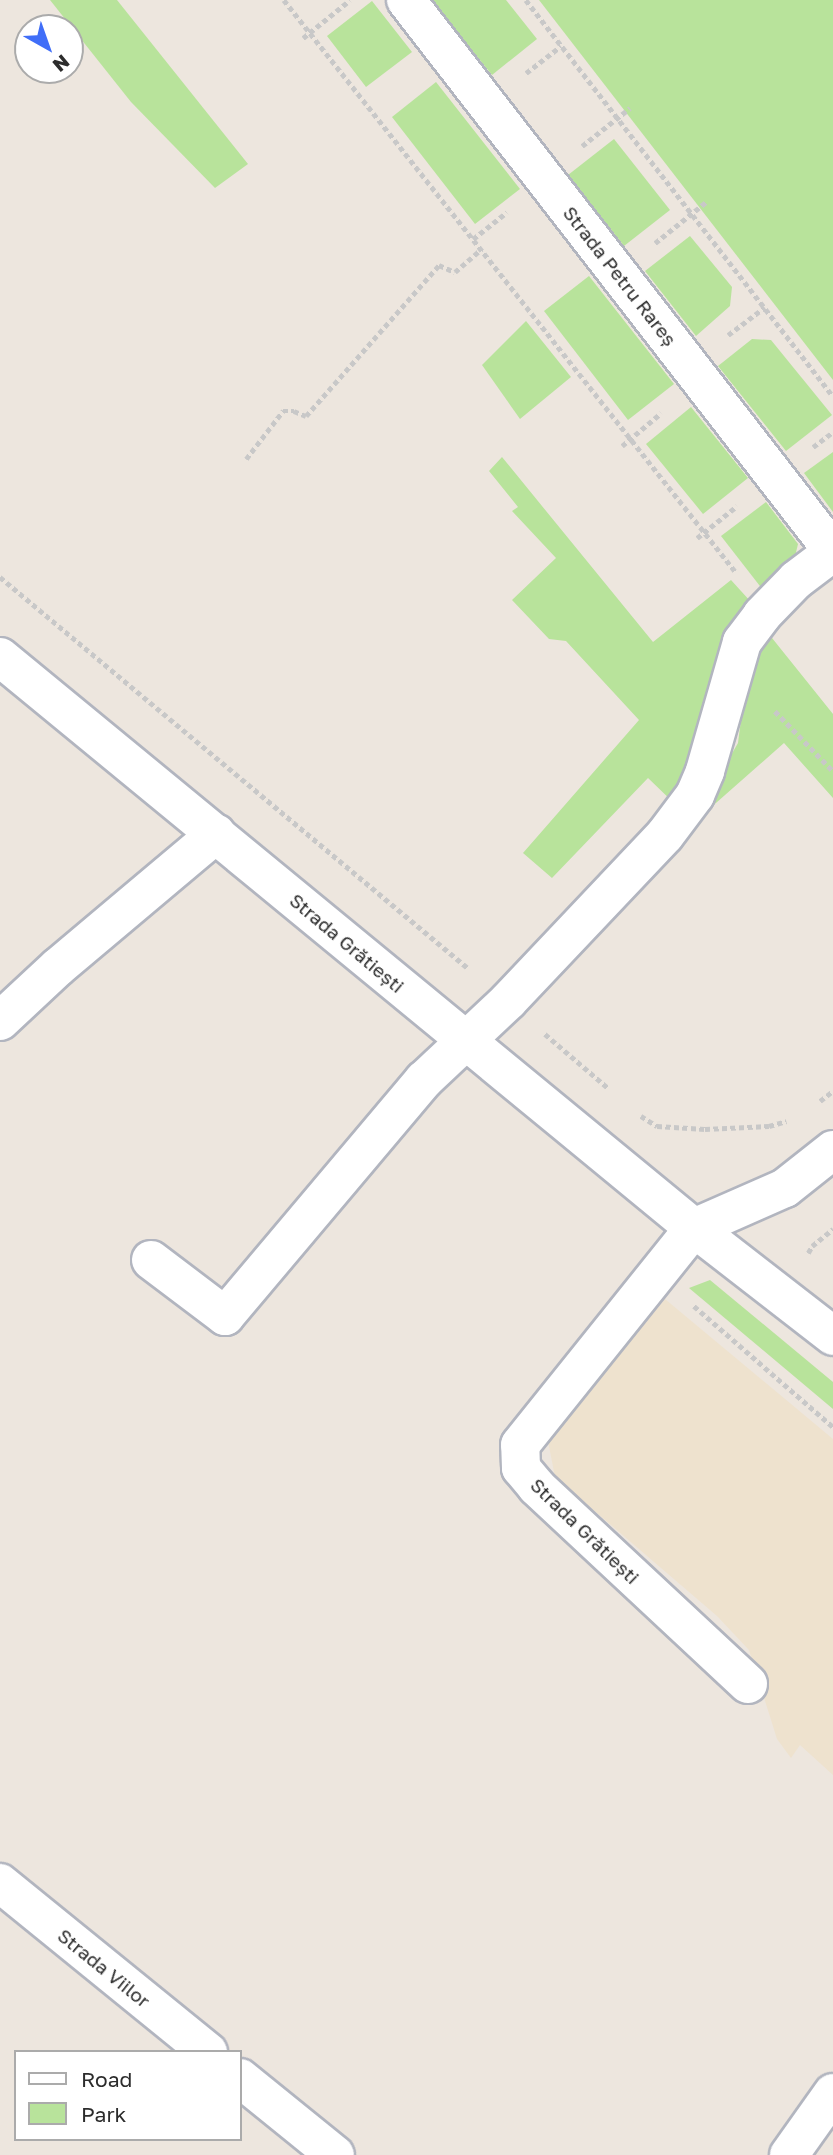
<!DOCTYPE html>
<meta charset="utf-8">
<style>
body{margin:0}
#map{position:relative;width:833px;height:2155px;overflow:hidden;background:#ede6de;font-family:"Golos Text",sans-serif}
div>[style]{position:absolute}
.education>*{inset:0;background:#eee2ce}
.green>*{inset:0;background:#b8e39b}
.path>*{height:4.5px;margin-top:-2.25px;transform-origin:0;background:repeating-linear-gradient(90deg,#c8c8c8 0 5px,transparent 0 8.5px)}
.roads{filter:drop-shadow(2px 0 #b2b5bf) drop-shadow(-2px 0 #b2b5bf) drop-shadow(0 2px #b2b5bf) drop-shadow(0 -2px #b2b5bf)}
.minor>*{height:38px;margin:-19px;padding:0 19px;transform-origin:19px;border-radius:19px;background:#fff}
span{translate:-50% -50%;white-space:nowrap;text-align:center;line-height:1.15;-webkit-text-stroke:5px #fff;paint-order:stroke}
.street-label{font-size:19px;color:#2c2c2c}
.legend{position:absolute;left:14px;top:2050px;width:228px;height:91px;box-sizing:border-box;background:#fff;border:2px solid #ababab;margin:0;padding:9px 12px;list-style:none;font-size:21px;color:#2c2c2c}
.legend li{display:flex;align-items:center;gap:14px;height:35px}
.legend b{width:35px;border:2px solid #ababab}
.north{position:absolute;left:14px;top:14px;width:70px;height:70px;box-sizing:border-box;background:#fff;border:2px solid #ababab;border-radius:50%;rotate:140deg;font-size:19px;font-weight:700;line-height:28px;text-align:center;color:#2c2c2c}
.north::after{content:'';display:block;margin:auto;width:24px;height:32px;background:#406ef8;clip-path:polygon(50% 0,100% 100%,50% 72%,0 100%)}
</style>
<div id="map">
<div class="education">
<div style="clip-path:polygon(665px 1299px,833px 1439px,833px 1775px,800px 1745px,791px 1758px,777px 1739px,749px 1650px,717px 1616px,555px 1477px,548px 1441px)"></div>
</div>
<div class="green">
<div style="clip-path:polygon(50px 0,117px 0,248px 164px,215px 188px,131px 102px)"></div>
<div style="clip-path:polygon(431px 0,506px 0,537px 39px,492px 75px)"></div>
<div style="clip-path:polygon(539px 0,833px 0,833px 380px)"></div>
<div style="clip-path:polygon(372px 1px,412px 52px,366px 87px,327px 36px)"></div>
<div style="clip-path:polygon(436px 82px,520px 189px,475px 224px,392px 117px)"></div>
<div style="clip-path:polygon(614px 139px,670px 210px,624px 246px,568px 175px)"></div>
<div style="clip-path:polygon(690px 236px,732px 287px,730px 306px,696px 336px,645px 271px)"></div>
<div style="clip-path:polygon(589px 276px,674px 384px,628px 420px,544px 311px)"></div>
<div style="clip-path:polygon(526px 321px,571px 377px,520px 419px,482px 365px)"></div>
<div style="clip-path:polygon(752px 339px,771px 340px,832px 415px,786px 451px,718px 366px)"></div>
<div style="clip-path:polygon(691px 407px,748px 478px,703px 514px,646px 444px)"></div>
<div style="clip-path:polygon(833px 452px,833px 512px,804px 473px)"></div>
<div style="clip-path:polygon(502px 457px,653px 642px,731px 580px,751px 602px,676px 805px,648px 778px,552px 878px,523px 853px,639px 720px,566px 641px,549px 639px,512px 600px,556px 558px,512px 511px,518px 507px,489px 471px)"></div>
<div style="clip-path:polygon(766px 502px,798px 544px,793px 565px,763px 590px,721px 536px)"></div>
<div style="clip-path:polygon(768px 633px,833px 714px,833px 798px,784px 743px,691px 825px,738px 743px,750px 650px)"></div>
<div style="clip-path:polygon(710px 1280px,833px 1382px,833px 1409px,689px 1288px)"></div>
</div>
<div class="path">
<div style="left:284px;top:0;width:728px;rotate:51.7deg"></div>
<div style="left:526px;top:0;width:501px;rotate:52.22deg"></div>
<div style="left:303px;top:38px;width:60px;rotate:-39deg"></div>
<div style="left:526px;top:73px;width:44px;rotate:-37.6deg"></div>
<div style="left:582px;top:146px;width:61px;rotate:-38.4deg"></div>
<div style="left:473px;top:239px;width:43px;rotate:-38.5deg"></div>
<div style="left:655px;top:243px;width:65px;rotate:-38.8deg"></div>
<div style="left:728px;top:335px;width:46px;rotate:-37.1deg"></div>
<div style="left:622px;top:446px;width:51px;rotate:-40.2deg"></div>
<div style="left:813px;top:447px;width:25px;rotate:-37deg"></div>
<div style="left:246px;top:459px;width:61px;rotate:-52.4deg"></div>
<div style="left:283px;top:411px;width:11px"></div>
<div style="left:294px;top:411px;width:13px;rotate:23deg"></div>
<div style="left:306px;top:416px;width:201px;rotate:-48.6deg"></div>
<div style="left:439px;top:265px;width:17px;rotate:24deg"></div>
<div style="left:455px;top:272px;width:35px;rotate:-41deg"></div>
<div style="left:697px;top:538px;width:51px;rotate:-38.7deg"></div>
<div style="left:0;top:577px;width:611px;rotate:39.89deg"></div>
<div style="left:775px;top:711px;width:83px;rotate:46deg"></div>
<div style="left:545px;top:1034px;width:83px;rotate:40.6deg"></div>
<div style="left:820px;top:1101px;width:16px;rotate:-38deg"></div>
<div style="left:641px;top:1116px;width:19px;rotate:32deg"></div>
<div style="left:657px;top:1126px;width:48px;rotate:3.6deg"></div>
<div style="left:705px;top:1129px;width:64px;rotate:-2.7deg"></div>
<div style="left:769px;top:1126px;width:18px;rotate:-16deg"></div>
<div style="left:808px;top:1253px;width:8px;rotate:-60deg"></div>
<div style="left:812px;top:1246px;width:27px;rotate:-39deg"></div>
<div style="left:694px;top:1306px;width:184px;rotate:41deg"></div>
</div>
<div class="roads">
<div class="minor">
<div style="left:406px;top:0;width:697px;rotate:52.23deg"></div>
<div style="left:0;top:657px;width:899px;rotate:39.45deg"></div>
<div style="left:694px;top:1228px;width:176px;rotate:37.8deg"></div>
<div style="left:0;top:1021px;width:79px;rotate:-43deg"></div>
<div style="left:58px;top:967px;width:207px;rotate:-40.1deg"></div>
<div style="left:151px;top:1260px;width:93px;rotate:37.1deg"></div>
<div style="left:225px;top:1316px;width:309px;rotate:-49.9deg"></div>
<div style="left:424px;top:1080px;width:115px;rotate:-43.2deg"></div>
<div style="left:508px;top:1001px;width:228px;rotate:-46.6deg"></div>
<div style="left:665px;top:835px;width:50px;rotate:-53.1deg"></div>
<div style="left:695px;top:795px;width:26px;rotate:-67deg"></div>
<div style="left:705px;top:771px;width:134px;rotate:-74deg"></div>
<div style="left:742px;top:642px;width:34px;rotate:-53deg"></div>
<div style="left:762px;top:615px;width:49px;rotate:-45.8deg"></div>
<div style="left:796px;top:580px;width:46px;rotate:-37.1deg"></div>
<div style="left:748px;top:1684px;width:289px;rotate:-137deg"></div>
<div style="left:537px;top:1487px;width:25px;rotate:-130deg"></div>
<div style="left:521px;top:1468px;width:23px;rotate:-92deg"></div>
<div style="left:520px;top:1445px;width:278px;rotate:-51.3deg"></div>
<div style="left:694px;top:1228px;width:99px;rotate:-23.7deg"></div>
<div style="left:785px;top:1188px;width:61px;rotate:-38.4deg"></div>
<div style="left:0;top:1883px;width:268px;rotate:39.1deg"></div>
<div style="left:240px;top:2078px;width:122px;rotate:39deg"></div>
<div style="left:789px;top:2155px;width:76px;rotate:-54.6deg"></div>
</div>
</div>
<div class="street-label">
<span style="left:620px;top:276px;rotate:52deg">Strada Petru Rareș</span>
<span style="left:347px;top:943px;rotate:40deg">Strada Grătiești</span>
<span style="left:585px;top:1531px;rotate:44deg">Strada Grătiești</span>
<span style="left:104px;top:1968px;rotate:39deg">Strada Viilor</span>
</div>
<ul class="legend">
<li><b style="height:9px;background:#fff"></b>Road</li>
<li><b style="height:19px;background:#b8e39b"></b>Park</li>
</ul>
<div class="north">N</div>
</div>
